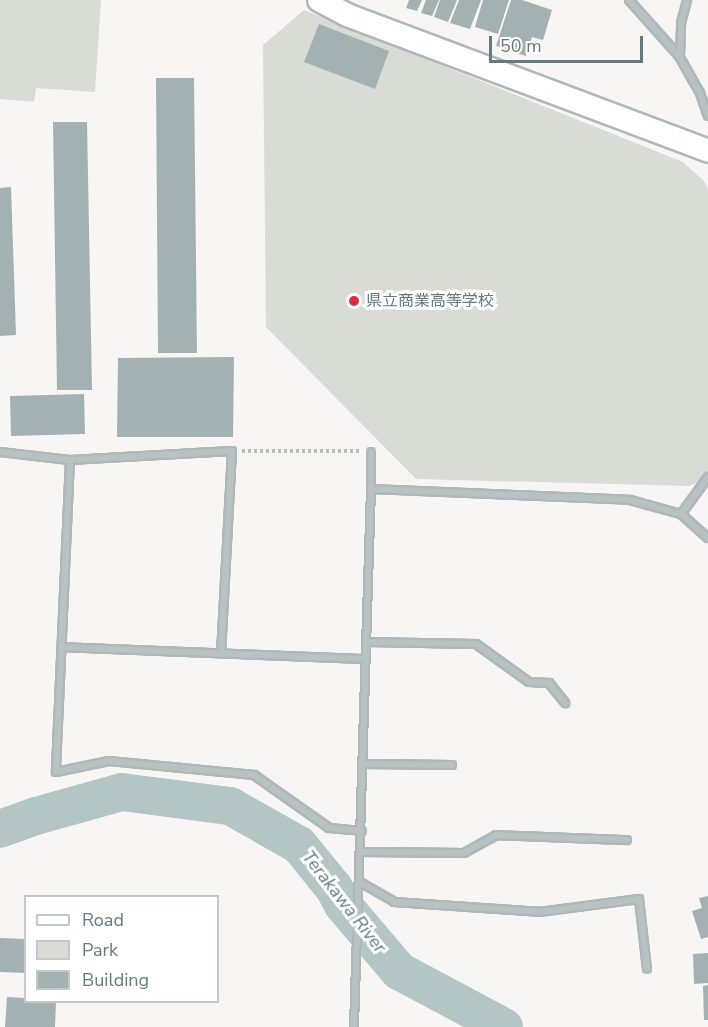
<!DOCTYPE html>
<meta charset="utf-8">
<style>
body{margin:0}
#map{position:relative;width:708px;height:1027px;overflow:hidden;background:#f7f6f4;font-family:"Nunito Sans","Noto Sans JP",sans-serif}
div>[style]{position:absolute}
.green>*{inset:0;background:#d9dcd4}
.river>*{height:38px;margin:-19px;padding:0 19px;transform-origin:19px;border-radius:19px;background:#b3c5c4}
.building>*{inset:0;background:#a3b1b2}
.path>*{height:4px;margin-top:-2px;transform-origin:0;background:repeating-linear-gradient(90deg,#b7bcbd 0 3px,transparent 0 6px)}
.roads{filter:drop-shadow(2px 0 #aeb8b9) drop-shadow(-2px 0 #aeb8b9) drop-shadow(0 2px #aeb8b9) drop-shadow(0 -2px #aeb8b9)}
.lane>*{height:4.5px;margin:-2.25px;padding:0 2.25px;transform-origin:2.25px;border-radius:2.25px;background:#b9c2c3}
.street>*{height:6px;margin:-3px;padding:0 3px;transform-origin:3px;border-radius:3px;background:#b9c2c3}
.secondary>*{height:22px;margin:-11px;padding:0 11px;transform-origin:11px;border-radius:11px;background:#fff}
.dots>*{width:16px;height:16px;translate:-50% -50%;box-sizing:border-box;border:3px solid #fff;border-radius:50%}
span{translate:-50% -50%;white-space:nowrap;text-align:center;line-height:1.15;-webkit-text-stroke:6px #fff;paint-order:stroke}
.poi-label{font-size:16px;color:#637b7e}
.left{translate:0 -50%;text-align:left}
.water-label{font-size:18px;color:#5e7978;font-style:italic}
.legend{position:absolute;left:24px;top:895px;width:195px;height:108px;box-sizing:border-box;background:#fff;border:2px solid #c1cacb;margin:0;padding:8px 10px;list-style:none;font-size:18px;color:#637b7e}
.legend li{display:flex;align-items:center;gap:12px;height:30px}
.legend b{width:30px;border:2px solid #c1cacb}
.scale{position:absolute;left:489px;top:36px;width:154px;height:27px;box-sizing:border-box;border:3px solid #637b7e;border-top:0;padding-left:8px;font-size:18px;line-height:21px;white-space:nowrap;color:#637b7e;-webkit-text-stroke:4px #fff;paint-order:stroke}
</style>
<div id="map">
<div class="green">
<div style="clip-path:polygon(0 0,101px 0,95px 92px,36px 88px,34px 102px,0 99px)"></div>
<div style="clip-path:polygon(304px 10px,683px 162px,704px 181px,708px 190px,708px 478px,689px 486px,416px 479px,266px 327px,263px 45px)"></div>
</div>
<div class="river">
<div style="left:0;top:829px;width:38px;rotate:-20deg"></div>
<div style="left:36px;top:816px;width:89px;rotate:-15.6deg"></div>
<div style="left:122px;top:792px;width:109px;rotate:7.4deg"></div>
<div style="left:230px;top:806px;width:79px;rotate:29.5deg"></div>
<div style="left:299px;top:845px;width:55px;rotate:50.9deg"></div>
<div style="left:334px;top:888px;width:19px;rotate:62deg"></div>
<div style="left:343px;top:905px;width:87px;rotate:49.7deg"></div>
<div style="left:399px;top:971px;width:119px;rotate:28.1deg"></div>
</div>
<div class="building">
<div style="clip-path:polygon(409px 0,422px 0,417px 11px,406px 8px)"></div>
<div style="clip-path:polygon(426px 0,439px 0,432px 16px,421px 13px)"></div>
<div style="clip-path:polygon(440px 0,457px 0,448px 22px,434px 17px)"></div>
<div style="clip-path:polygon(459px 0,481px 0,470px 29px,450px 23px)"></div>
<div style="clip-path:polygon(483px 0,509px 0,498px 34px,475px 27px)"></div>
<div style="clip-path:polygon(511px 0,522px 0,552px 10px,543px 40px,532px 37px,526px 56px,496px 46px)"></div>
<div style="clip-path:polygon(319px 24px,389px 51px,375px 89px,304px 62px)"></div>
<div style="clip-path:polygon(156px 78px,194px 78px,197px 353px,158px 353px)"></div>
<div style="clip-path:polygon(53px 122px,87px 122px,92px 390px,57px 390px)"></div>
<div style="clip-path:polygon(11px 187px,16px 335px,0 336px,0 188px)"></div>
<div style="clip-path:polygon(234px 357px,233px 437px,117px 437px,118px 358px)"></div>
<div style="clip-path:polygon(84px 394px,85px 434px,11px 436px,10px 396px)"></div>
<div style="clip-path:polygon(708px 896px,708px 937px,701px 939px,692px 911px,702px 908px,699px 898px)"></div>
<div style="clip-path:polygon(0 938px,26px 939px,26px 973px,0 972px)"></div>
<div style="clip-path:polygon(708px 953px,708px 983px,694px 984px,693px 954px)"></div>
<div style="clip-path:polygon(708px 985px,708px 1020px,704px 1020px,703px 986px)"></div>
<div style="clip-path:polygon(7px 997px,26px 998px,26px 1002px,56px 1002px,55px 1027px,5px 1027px)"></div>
</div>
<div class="path">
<div style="left:242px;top:451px;width:119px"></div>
</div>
<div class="roads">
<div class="lane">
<div style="left:371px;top:451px;width:38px;rotate:90deg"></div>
</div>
<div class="street">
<div style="left:629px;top:0;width:75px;rotate:48.2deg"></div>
<div style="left:679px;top:56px;width:43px;rotate:60.4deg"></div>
<div style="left:700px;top:93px;width:24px;rotate:71deg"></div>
<div style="left:680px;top:56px;width:33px;rotate:-88deg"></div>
<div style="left:681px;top:23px;width:24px;rotate:-75deg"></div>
<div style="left:0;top:452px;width:70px;rotate:6.5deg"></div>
<div style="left:70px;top:460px;width:162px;rotate:-3.2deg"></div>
<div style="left:232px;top:451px;width:203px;rotate:93.1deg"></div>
<div style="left:70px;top:460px;width:312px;rotate:92.6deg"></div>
<div style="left:56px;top:772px;width:54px;rotate:-11.7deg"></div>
<div style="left:109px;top:761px;width:146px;rotate:5.5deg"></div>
<div style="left:254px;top:775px;width:92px;rotate:35.2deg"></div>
<div style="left:329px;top:828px;width:33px;rotate:5deg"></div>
<div style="left:681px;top:514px;width:46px;rotate:-53.9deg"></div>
<div style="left:367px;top:642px;width:109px;rotate:1.1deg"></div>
<div style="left:476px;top:644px;width:65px;rotate:35.6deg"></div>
<div style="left:529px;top:682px;width:20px;rotate:3deg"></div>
<div style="left:549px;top:683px;width:26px;rotate:51deg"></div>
<div style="left:62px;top:647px;width:304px;rotate:2.3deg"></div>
<div style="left:364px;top:764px;width:88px;rotate:0.7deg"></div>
<div style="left:361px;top:852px;width:103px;rotate:0.6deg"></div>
<div style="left:464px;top:853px;width:37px;rotate:-29deg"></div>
<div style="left:496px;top:835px;width:131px;rotate:2.2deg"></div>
<div style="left:360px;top:882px;width:39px;rotate:30deg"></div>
<div style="left:394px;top:902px;width:145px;rotate:3.9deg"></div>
<div style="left:539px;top:912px;width:101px;rotate:-7.4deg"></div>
<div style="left:639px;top:899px;width:70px;rotate:83.5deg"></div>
<div style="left:354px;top:1027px;width:538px;rotate:-88.19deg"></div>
<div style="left:371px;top:489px;width:259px;rotate:2.4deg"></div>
<div style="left:630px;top:500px;width:53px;rotate:15.4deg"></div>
<div style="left:681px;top:514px;width:36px;rotate:42deg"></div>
</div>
<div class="secondary">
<div style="left:319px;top:0;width:32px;rotate:28deg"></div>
<div style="left:347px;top:15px;width:386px;rotate:20.6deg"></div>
</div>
</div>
<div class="dots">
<div style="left:354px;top:301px;background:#dc2f3e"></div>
</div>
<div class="poi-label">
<span class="left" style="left:366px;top:301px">県立商業高等学校</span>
</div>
<div class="water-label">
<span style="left:344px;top:902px;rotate:52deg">Terakawa River</span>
</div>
<ul class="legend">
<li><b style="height:8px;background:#fff"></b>Road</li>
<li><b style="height:16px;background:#d9dcd4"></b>Park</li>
<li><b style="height:16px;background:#a3b1b2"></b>Building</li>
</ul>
<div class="scale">50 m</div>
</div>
